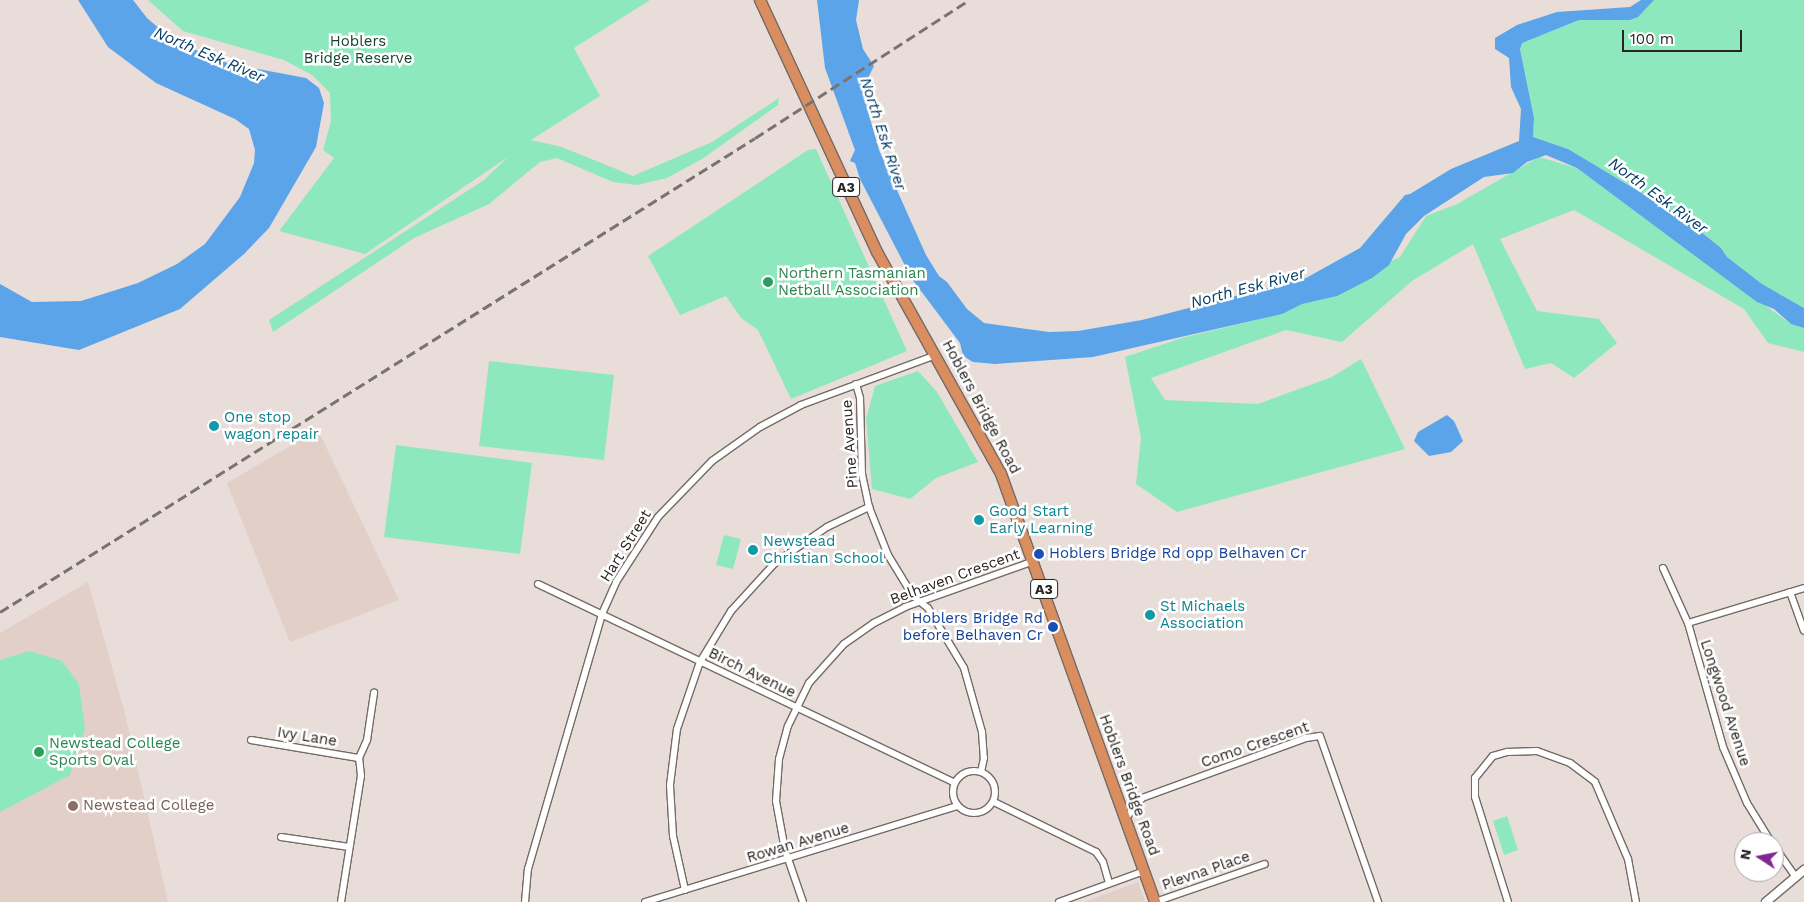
<!DOCTYPE html>
<style>
body{margin:0}
#map{position:relative;width:1804px;height:902px;overflow:hidden;background:#e8ddd8;font-family:"Work Sans",sans-serif}
div>[style]{position:absolute}
.built>*{inset:0;background:#e2cfc7}
.green>*{inset:0;background:#8de9bd}
.water>*{inset:0;background:#5ca4e9}
.roads{filter:drop-shadow(1px 0 #746b66) drop-shadow(-1px 0 #746b66) drop-shadow(0 1px #746b66) drop-shadow(0 -1px #746b66)}
.minor>*{height:6px;margin:-3px;padding:0 3px;transform-origin:3px;border-radius:3px;background:#fff}
.minor>.ring{margin:-3px;padding:0;box-sizing:content-box;background:none;border:6px solid #fff;border-radius:50%}
.tertiary>*{height:8px;margin:-4px;padding:0 4px;transform-origin:4px;border-radius:4px;background:#fff}
.trunk>*{height:10px;margin:-5px;padding:0 5px;transform-origin:5px;border-radius:5px;background:#da8e60}
.rail>*{height:2.5px;margin-top:-1.25px;transform-origin:0;background:repeating-linear-gradient(90deg,#79726f 0 10px,transparent 0 15px)}
.dots>*{width:14px;height:14px;translate:-50% -50%;box-sizing:border-box;border:2px solid #fff;border-radius:50%}
span{translate:-50% -50%;white-space:nowrap;text-align:center;line-height:1.15;-webkit-text-stroke:5px #fff;paint-order:stroke}
.shield-label span{padding:1px 4px;background:#fff;border:1px solid;border-radius:4px;-webkit-text-stroke-width:0}
.shield-label{font-size:14px;color:#282422;font-weight:700}
.park-label{font-size:15px;color:#154430}
.leisure-label{font-size:15px;color:#27864d}
.left{translate:0 -50%;text-align:left}
.street-label{font-size:15px;color:#282422}
.culture-label{font-size:15px;color:#0d838f}
.transit-label{font-size:15px;color:#164399}
.right{translate:-100% -50%;text-align:right}
.education-label{font-size:15px;color:#785e54}
.water-label{font-size:16px;color:#053c68;font-style:italic}
.north{position:absolute;left:1734px;top:832px;width:50px;height:50px;box-sizing:border-box;background:#fff;border:1px solid #a9a7a7;border-radius:50%;rotate:281deg;font-size:14px;font-weight:700;line-height:20px;text-align:center;color:#282422}
.north::after{content:'';display:block;margin:auto;width:18px;height:22px;background:#802693;clip-path:polygon(50% 0,100% 100%,50% 72%,0 100%)}
.scale{position:absolute;left:1622px;top:30px;width:120px;height:22px;box-sizing:border-box;border:2px solid #282422;border-top:0;padding-left:6px;font-size:15px;line-height:18px;white-space:nowrap;color:#282422;-webkit-text-stroke:4px #fff;paint-order:stroke}
</style>
<div id="map">
<div class="built">
<div style="clip-path:polygon(318px 430px,399px 600px,290px 642px,227px 483px)"></div>
<div style="clip-path:polygon(88px 582px,124px 710px,168px 902px,0 902px,0 633px)"></div>
<div style="clip-path:polygon(1138px 882px,1145px 902px,1084px 902px)"></div>
</div>
<div class="green">
<div style="clip-path:polygon(148px 0,650px 0,574px 48px,600px 96px,531px 140px,562px 147px,633px 176px,712px 142px,779px 98px,778px 105px,702px 159px,667px 178px,637px 185px,613px 182px,557px 158px,540px 162px,489px 204px,414px 238px,273px 332px,269px 320px,484px 180px,508px 157px,365px 254px,279px 231px,334px 158px,323px 150px,331px 121px,330px 93px,312px 75px,284px 60px,183px 31px)"></div>
<div style="clip-path:polygon(1654px 0,1804px 0,1804px 308px,1762px 284px,1727px 257px,1721px 248px,1685px 219px,1568px 149px,1533px 137px,1534px 118px,1520px 48px,1522px 43px,1579px 20px,1630px 20px)"></div>
<div style="clip-path:polygon(816px 149px,907px 351px,791px 399px,758px 330px,741px 318px,726px 296px,680px 315px,648px 256px,808px 150px)"></div>
<div style="clip-path:polygon(1539px 157px,1577px 168px,1791px 324px,1804px 325px,1804px 352px,1768px 343px,1744px 309px,1574px 210px,1500px 239px,1537px 311px,1599px 319px,1617px 343px,1574px 378px,1551px 363px,1525px 369px,1473px 244px,1412px 281px,1342px 342px,1286px 330px,1151px 378px,1165px 400px,1258px 404px,1332px 377px,1361px 359px,1405px 449px,1177px 512px,1136px 484px,1141px 438px,1125px 357px,1182px 338px,1256px 320px,1400px 257px,1426px 216px,1457px 204px)"></div>
<div style="clip-path:polygon(489px 361px,614px 375px,604px 460px,479px 446px)"></div>
<div style="clip-path:polygon(918px 371px,937px 392px,978px 462px,936px 478px,910px 499px,872px 489px,866px 419px,875px 386px)"></div>
<div style="clip-path:polygon(396px 445px,532px 463px,520px 554px,384px 537px)"></div>
<div style="clip-path:polygon(724px 535px,741px 539px,733px 569px,716px 565px)"></div>
<div style="clip-path:polygon(29px 651px,62px 661px,79px 684px,85px 729px,70px 775px,0 812px,0 660px)"></div>
<div style="clip-path:polygon(1507px 816px,1518px 850px,1504px 855px,1493px 821px)"></div>
</div>
<div class="water">
<div style="clip-path:polygon(78px 0,133px 0,147px 18px,174px 41px,227px 63px,306px 78px,319px 88px,324px 103px,316px 147px,269px 228px,244px 254px,180px 309px,79px 350px,0 337px,0 284px,32px 302px,81px 301px,138px 283px,177px 264px,205px 244px,240px 197px,254px 163px,255px 150px,249px 129px,235px 119px,156px 83px,108px 47px)"></div>
<div style="clip-path:polygon(817px 0,859px 0,856px 20px,863px 49px,874px 66px,862px 90px,879px 150px,926px 255px,939px 276px,947px 282px,967px 309px,984px 323px,1049px 332px,1078px 331px,1142px 320px,1306px 278px,1360px 248px,1405px 195px,1410px 194px,1451px 169px,1519px 141px,1521px 109px,1511px 87px,1509px 58px,1495px 49px,1495px 38px,1517px 25px,1557px 12px,1630px 7px,1641px 0,1654px 0,1638px 17px,1630px 20px,1579px 20px,1522px 43px,1520px 49px,1534px 118px,1533px 137px,1568px 149px,1685px 219px,1721px 248px,1727px 257px,1762px 284px,1804px 308px,1804px 328px,1791px 324px,1774px 309px,1757px 302px,1577px 168px,1546px 155px,1527px 162px,1513px 173px,1484px 177px,1424px 216px,1406px 234px,1389px 265px,1372px 278px,1337px 296px,1302px 304px,1282px 314px,1093px 357px,995px 364px,973px 362px,963px 356px,960px 343px,912px 279px,860px 179px,855px 163px,850px 161px,855px 150px,825px 68px)"></div>
<div style="clip-path:polygon(1447px 415px,1454px 421px,1463px 441px,1451px 452px,1429px 456px,1414px 441px,1418px 432px)"></div>
</div>
<div class="roads">
<div class="minor">
<div style="left:856px;top:384px;width:15px;rotate:74deg"></div>
<div style="left:860px;top:398px;width:76px;rotate:88.5deg"></div>
<div style="left:862px;top:474px;width:34px;rotate:78deg"></div>
<div style="left:869px;top:507px;width:52px;rotate:68.4deg"></div>
<div style="left:888px;top:555px;width:48px;rotate:58.6deg"></div>
<div style="left:913px;top:596px;width:19px;rotate:39deg"></div>
<div style="left:928px;top:608px;width:70px;rotate:59deg"></div>
<div style="left:964px;top:668px;width:66px;rotate:74.3deg"></div>
<div style="left:982px;top:732px;width:26px;rotate:86deg"></div>
<div style="left:984px;top:758px;width:14px;rotate:102deg"></div>
<div style="left:1663px;top:568px;width:60px;rotate:65.6deg"></div>
<div style="left:1688px;top:623px;width:129px;rotate:74.2deg"></div>
<div style="left:1723px;top:747px;width:61px;rotate:66.8deg"></div>
<div style="left:1747px;top:803px;width:46px;rotate:58.4deg"></div>
<div style="left:538px;top:584px;width:462px;rotate:25.5deg"></div>
<div style="left:1790px;top:592px;width:41px;rotate:70.3deg"></div>
<div style="left:1688px;top:623px;width:121px;rotate:-16.8deg"></div>
<div style="left:251px;top:740px;width:109px;rotate:9.5deg"></div>
<div class="ring" style="left:953px;top:771px;width:36px;height:36px"></div>
<div style="left:994px;top:802px;width:114px;rotate:26.1deg"></div>
<div style="left:1096px;top:852px;width:12px;rotate:55deg"></div>
<div style="left:1103px;top:862px;width:22px;rotate:74deg"></div>
<div style="left:1125px;top:819px;width:27px;rotate:-51deg"></div>
<div style="left:1142px;top:798px;width:175px;rotate:-20.1deg"></div>
<div style="left:1306px;top:738px;width:14px;rotate:-8deg"></div>
<div style="left:1320px;top:736px;width:176px;rotate:70.7deg"></div>
<div style="left:281px;top:837px;width:69px;rotate:8.4deg"></div>
<div style="left:1774px;top:846px;width:38px;rotate:55deg"></div>
<div style="left:685px;top:890px;width:55px;rotate:-102.5deg"></div>
<div style="left:673px;top:836px;width:51px;rotate:-93.4deg"></div>
<div style="left:670px;top:785px;width:56px;rotate:-82.9deg"></div>
<div style="left:677px;top:729px;width:71px;rotate:-71.1deg"></div>
<div style="left:700px;top:662px;width:60px;rotate:-58.7deg"></div>
<div style="left:731px;top:611px;width:65px;rotate:-47.5deg"></div>
<div style="left:775px;top:563px;width:63px;rotate:-34.7deg"></div>
<div style="left:827px;top:527px;width:47px;rotate:-25.5deg"></div>
<div style="left:341px;top:902px;width:128px;rotate:-81deg"></div>
<div style="left:361px;top:776px;width:18px;rotate:-96deg"></div>
<div style="left:359px;top:758px;width:20px;rotate:-66deg"></div>
<div style="left:367px;top:740px;width:48px;rotate:-81.5deg"></div>
<div style="left:525px;top:902px;width:33px;rotate:-85deg"></div>
<div style="left:528px;top:869px;width:266px;rotate:-73.8deg"></div>
<div style="left:602px;top:614px;width:35px;rotate:-66deg"></div>
<div style="left:616px;top:582px;width:77px;rotate:-57.1deg"></div>
<div style="left:658px;top:517px;width:78px;rotate:-46deg"></div>
<div style="left:712px;top:461px;width:59px;rotate:-35.3deg"></div>
<div style="left:760px;top:427px;width:47px;rotate:-28.2deg"></div>
<div style="left:801px;top:405px;width:144px;rotate:-20.3deg"></div>
<div style="left:645px;top:902px;width:327px;rotate:-17.1deg"></div>
<div style="left:803px;top:902px;width:55px;rotate:-109.1deg"></div>
<div style="left:785px;top:850px;width:50px;rotate:-100.4deg"></div>
<div style="left:776px;top:801px;width:42px;rotate:-85.9deg"></div>
<div style="left:779px;top:759px;width:34px;rotate:-75deg"></div>
<div style="left:788px;top:726px;width:48px;rotate:-64deg"></div>
<div style="left:809px;top:683px;width:52px;rotate:-48.1deg"></div>
<div style="left:844px;top:644px;width:37px;rotate:-35deg"></div>
<div style="left:874px;top:623px;width:35px;rotate:-27deg"></div>
<div style="left:905px;top:607px;width:137px;rotate:-19.6deg"></div>
<div style="left:1059px;top:902px;width:90px;rotate:-20deg"></div>
<div style="left:1155px;top:902px;width:116px;rotate:-19.1deg"></div>
<div style="left:1508px;top:902px;width:110px;rotate:-107.4deg"></div>
<div style="left:1475px;top:797px;width:19px;rotate:-90deg"></div>
<div style="left:1475px;top:778px;width:28px;rotate:-51deg"></div>
<div style="left:1493px;top:756px;width:15px;rotate:-16deg"></div>
<div style="left:1507px;top:752px;width:30px;rotate:-2deg"></div>
<div style="left:1537px;top:751px;width:35px;rotate:20deg"></div>
<div style="left:1570px;top:763px;width:31px;rotate:37deg"></div>
<div style="left:1595px;top:782px;width:84px;rotate:66.8deg"></div>
<div style="left:1628px;top:859px;width:44px;rotate:79.5deg"></div>
</div>
<div class="tertiary">
<div style="left:1766px;top:902px;width:50px;rotate:-40.1deg"></div>
</div>
<div class="trunk">
<div style="left:760px;top:0;width:278px;rotate:65.1deg"></div>
<div style="left:877px;top:252px;width:254px;rotate:60.8deg"></div>
<div style="left:1001px;top:474px;width:455px;rotate:70.2deg"></div>
</div>
</div>
<div class="rail">
<div style="left:0;top:612px;width:891px;rotate:-32.12deg"></div>
<div style="left:755px;top:138px;width:255px;rotate:-32.8deg"></div>
</div>
<div class="dots">
<div style="left:768px;top:282px;background:#2e9e5b"></div>
<div style="left:214px;top:426px;background:#0f9aa8"></div>
<div style="left:979px;top:520px;background:#0f9aa8"></div>
<div style="left:753px;top:550px;background:#0f9aa8"></div>
<div style="left:1039px;top:554px;background:#1a4fb4"></div>
<div style="left:1150px;top:615px;background:#0f9aa8"></div>
<div style="left:1053px;top:627px;background:#1a4fb4"></div>
<div style="left:39px;top:752px;background:#2e9e5b"></div>
<div style="left:73px;top:806px;background:#8d6e63"></div>
</div>
<div class="shield-label">
<span style="left:846px;top:187px">A3</span>
<span style="left:1044px;top:589px">A3</span>
</div>
<div class="park-label">
<span style="left:358px;top:50px">Hoblers<br>Bridge Reserve</span>
</div>
<div class="leisure-label">
<span class="left" style="left:778px;top:282px">Northern Tasmanian<br>Netball Association</span>
<span class="left" style="left:49px;top:752px">Newstead College<br>Sports Oval</span>
</div>
<div class="street-label">
<span style="left:981px;top:407px;rotate:62deg">Hoblers Bridge Road</span>
<span style="left:850px;top:444px;rotate:-94deg">Pine Avenue</span>
<span style="left:626px;top:546px;rotate:-58deg">Hart Street</span>
<span style="left:955px;top:577px;rotate:-20deg">Belhaven Crescent</span>
<span style="left:752px;top:673px;rotate:26deg">Birch Avenue</span>
<span style="left:1725px;top:703px;rotate:72deg">Longwood Avenue</span>
<span style="left:307px;top:737px;rotate:9deg">Ivy Lane</span>
<span style="left:1255px;top:745px;rotate:-19deg">Como Crescent</span>
<span style="left:1129px;top:785px;rotate:70deg">Hoblers Bridge Road</span>
<span style="left:798px;top:843px;rotate:-17deg">Rowan Avenue</span>
<span style="left:1206px;top:871px;rotate:-19deg">Plevna Place</span>
</div>
<div class="culture-label">
<span class="left" style="left:224px;top:426px">One stop<br>wagon repair</span>
<span class="left" style="left:989px;top:520px">Good Start<br>Early Learning</span>
<span class="left" style="left:763px;top:550px">Newstead<br>Christian School</span>
<span class="left" style="left:1160px;top:615px">St Michaels<br>Association</span>
</div>
<div class="transit-label">
<span class="left" style="left:1049px;top:554px">Hoblers Bridge Rd opp Belhaven Cr</span>
<span class="right" style="left:1043px;top:627px">Hoblers Bridge Rd<br>before Belhaven Cr</span>
</div>
<div class="education-label">
<span class="left" style="left:83px;top:806px">Newstead College</span>
</div>
<div class="water-label">
<span style="left:209px;top:55px;rotate:23deg">North Esk River</span>
<span style="left:883px;top:134px;rotate:72deg">North Esk River</span>
<span style="left:1658px;top:196px;rotate:36deg">North Esk River</span>
<span style="left:1248px;top:288px;rotate:-15deg">North Esk River</span>
</div>
<div class="north">N</div>
<div class="scale">100 m</div>
</div>
